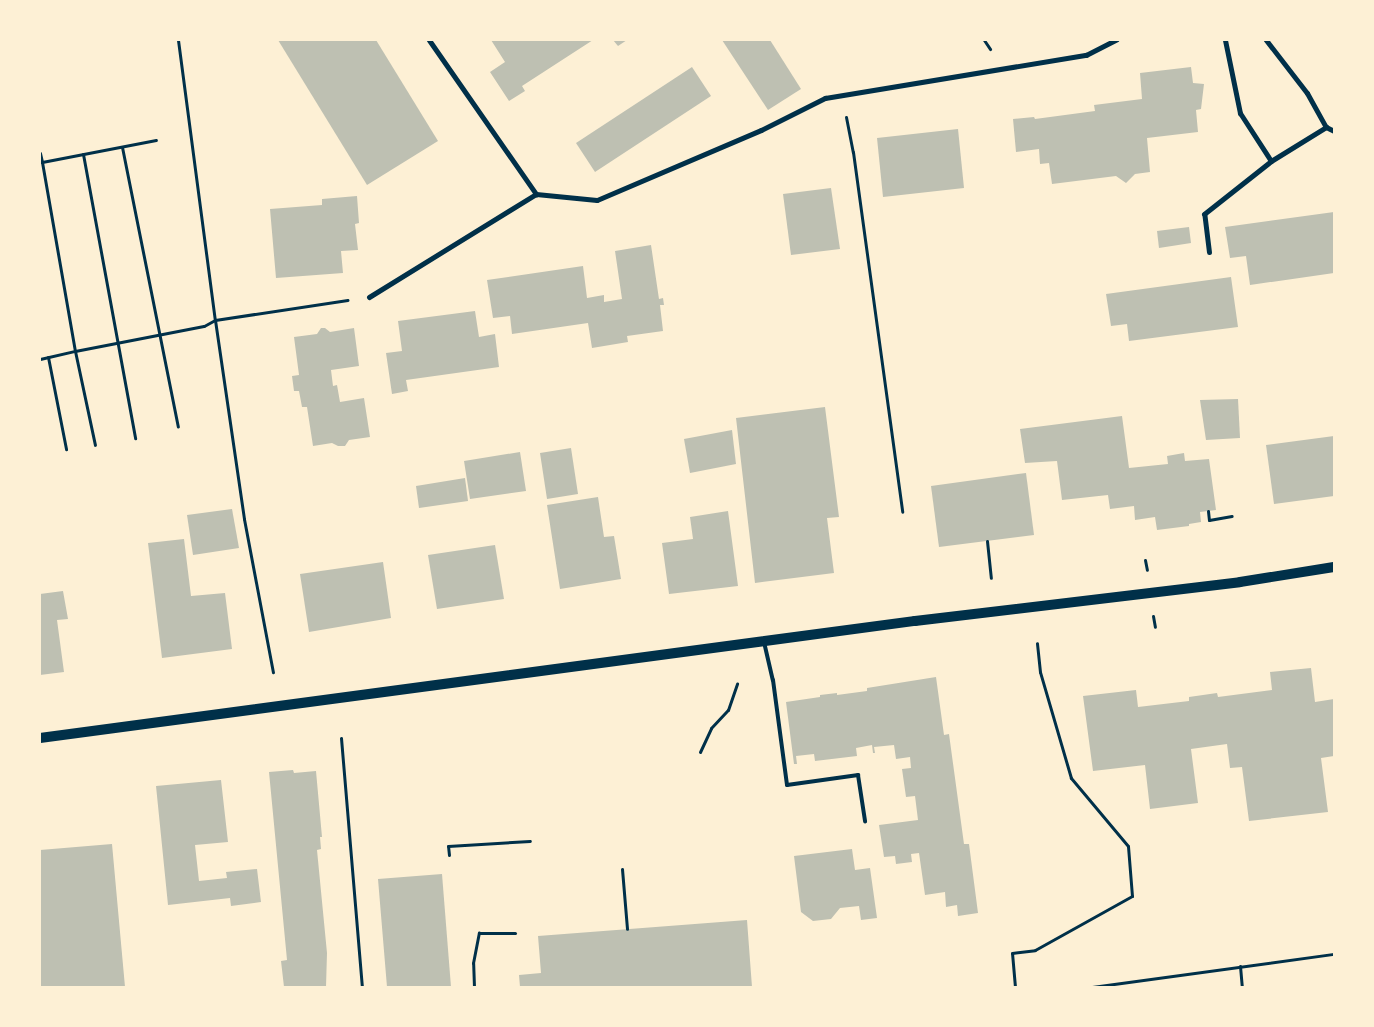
<!DOCTYPE html>
<style>
body{margin:0}
#map{position:relative;width:1374px;height:1027px;overflow:hidden;background:#fdf0d5;font-family:Commissioner,sans-serif}
div>[style]{position:absolute}
.building>*{inset:0;background:#bec0b2}
.path>*{height:3px;margin:-1.5px;padding:0 1.5px;transform-origin:1.5px;border-radius:1.5px;background:#003049}
.service>*{height:4px;margin:-2px;padding:0 2px;transform-origin:2px;border-radius:2px;background:#003049}
.minor>*{height:5px;margin:-2.5px;padding:0 2.5px;transform-origin:2.5px;border-radius:2.5px;background:#003049}
.secondary>*{height:10px;margin:-5px;padding:0 5px;transform-origin:5px;border-radius:5px;background:#003049}
span{translate:-50% -50%;white-space:nowrap;text-align:center;line-height:1.15;-webkit-text-stroke:4px #fdf0d5;paint-order:stroke}
.frame{position:absolute;inset:0;border:41px solid #fdf0d5;pointer-events:none}
</style>
<div id="map">
<div class="building">
<div style="clip-path:polygon(278px 40px,376px 40px,438px 141px,367px 185px)"></div>
<div style="clip-path:polygon(491px 40px,593px 40px,522px 86px,525px 91px,509px 101px,490px 72px,505px 62px)"></div>
<div style="clip-path:polygon(613px 40px,627px 40px,618px 46px)"></div>
<div style="clip-path:polygon(722px 40px,770px 40px,801px 89px,768px 110px)"></div>
<div style="clip-path:polygon(692px 67px,711px 96px,595px 172px,576px 143px)"></div>
<div style="clip-path:polygon(1191px 67px,1193px 83px,1204px 84px,1201px 109px,1196px 110px,1198px 132px,1147px 138px,1150px 172px,1135px 174px,1126px 183px,1116px 176px,1052px 184px,1049px 163px,1040px 164px,1039px 149px,1016px 152px,1013px 119px,1034px 117px,1035px 119px,1095px 111px,1094px 105px,1142px 99px,1140px 73px)"></div>
<div style="clip-path:polygon(958px 129px,964px 188px,883px 197px,877px 138px)"></div>
<div style="clip-path:polygon(831px 188px,840px 249px,791px 255px,783px 194px)"></div>
<div style="clip-path:polygon(357px 196px,359px 223px,355px 224px,358px 250px,341px 251px,343px 273px,276px 278px,270px 209px,322px 205px,322px 199px)"></div>
<div style="clip-path:polygon(1334px 212px,1334px 273px,1250px 285px,1246px 256px,1230px 258px,1225px 227px)"></div>
<div style="clip-path:polygon(1189px 227px,1191px 243px,1159px 248px,1157px 231px)"></div>
<div style="clip-path:polygon(651px 245px,659px 299px,663px 298px,664px 305px,660px 305px,663px 331px,627px 336px,628px 342px,592px 348px,588px 323px,512px 334px,510px 316px,493px 318px,487px 280px,583px 266px,587px 298px,604px 295px,604px 302px,622px 299px,615px 251px)"></div>
<div style="clip-path:polygon(1231px 277px,1238px 327px,1129px 341px,1127px 324px,1111px 326px,1106px 294px)"></div>
<div style="clip-path:polygon(475px 311px,479px 337px,495px 334px,499px 367px,406px 380px,408px 391px,392px 394px,386px 353px,402px 351px,398px 321px)"></div>
<div style="clip-path:polygon(321px 328px,325px 328px,330px 332px,354px 328px,359px 366px,331px 370px,333px 386px,337px 385px,340px 402px,364px 398px,370px 437px,349px 440px,345px 446px,338px 446px,332px 443px,313px 446px,307px 407px,302px 407px,299px 391px,294px 391px,292px 376px,299px 375px,294px 337px,317px 334px)"></div>
<div style="clip-path:polygon(1238px 399px,1240px 438px,1206px 440px,1200px 400px)"></div>
<div style="clip-path:polygon(825px 407px,839px 517px,827px 518px,834px 573px,755px 583px,736px 418px)"></div>
<div style="clip-path:polygon(1122px 416px,1129px 468px,1168px 464px,1167px 456px,1184px 453px,1185px 461px,1209px 459px,1216px 510px,1200px 512px,1201px 522px,1189px 524px,1189px 526px,1157px 530px,1155px 517px,1135px 520px,1134px 506px,1110px 509px,1108px 495px,1062px 500px,1057px 461px,1025px 463px,1020px 429px)"></div>
<div style="clip-path:polygon(732px 430px,736px 464px,690px 473px,684px 439px)"></div>
<div style="clip-path:polygon(1334px 436px,1334px 496px,1274px 504px,1266px 445px)"></div>
<div style="clip-path:polygon(571px 448px,578px 494px,547px 499px,540px 453px)"></div>
<div style="clip-path:polygon(520px 452px,526px 491px,470px 499px,464px 461px)"></div>
<div style="clip-path:polygon(1026px 473px,1034px 535px,939px 547px,931px 486px)"></div>
<div style="clip-path:polygon(465px 478px,468px 501px,419px 508px,416px 486px)"></div>
<div style="clip-path:polygon(598px 497px,604px 537px,614px 536px,621px 579px,560px 589px,547px 505px)"></div>
<div style="clip-path:polygon(232px 509px,239px 548px,193px 555px,187px 515px)"></div>
<div style="clip-path:polygon(728px 511px,738px 586px,669px 594px,662px 543px,693px 539px,690px 517px)"></div>
<div style="clip-path:polygon(184px 539px,191px 596px,225px 593px,232px 649px,162px 658px,148px 543px)"></div>
<div style="clip-path:polygon(495px 545px,504px 599px,437px 609px,428px 555px)"></div>
<div style="clip-path:polygon(383px 562px,391px 618px,309px 632px,300px 574px)"></div>
<div style="clip-path:polygon(63px 591px,68px 619px,57px 620px,64px 672px,40px 675px,40px 594px)"></div>
<div style="clip-path:polygon(1311px 668px,1315px 702px,1334px 699px,1334px 756px,1321px 758px,1328px 812px,1249px 821px,1242px 767px,1230px 768px,1227px 744px,1191px 749px,1198px 803px,1150px 809px,1145px 765px,1093px 771px,1083px 696px,1136px 690px,1138px 707px,1189px 701px,1189px 697px,1217px 693px,1218px 697px,1272px 690px,1270px 672px)"></div>
<div style="clip-path:polygon(936px 677px,944px 735px,949px 734px,964px 844px,969px 844px,978px 913px,958px 916px,957px 905px,946px 907px,945px 892px,925px 895px,919px 853px,911px 854px,912px 862px,896px 864px,895px 856px,884px 857px,879px 825px,918px 820px,915px 796px,906px 797px,902px 769px,911px 768px,910px 757px,896px 759px,894px 745px,874px 747px,875px 753px,873px 753px,872px 745px,856px 748px,857px 756px,815px 761px,814px 754px,796px 756px,797px 764px,794px 764px,786px 702px,820px 697px,820px 695px,837px 693px,837px 695px,867px 691px,867px 688px)"></div>
<div style="clip-path:polygon(293px 770px,294px 773px,316px 771px,322px 837px,320px 837px,321px 849px,317px 850px,327px 953px,326px 987px,284px 987px,281px 961px,287px 960px,269px 772px)"></div>
<div style="clip-path:polygon(221px 780px,228px 842px,195px 845px,199px 881px,227px 878px,226px 872px,257px 869px,261px 902px,231px 906px,230px 898px,168px 905px,156px 786px)"></div>
<div style="clip-path:polygon(112px 844px,125px 987px,40px 987px,40px 850px)"></div>
<div style="clip-path:polygon(852px 849px,855px 870px,870px 868px,877px 918px,861px 920px,859px 906px,840px 908px,831px 919px,813px 921px,801px 912px,794px 856px)"></div>
<div style="clip-path:polygon(442px 874px,451px 987px,387px 987px,378px 879px)"></div>
<div style="clip-path:polygon(747px 920px,752px 987px,520px 987px,519px 975px,541px 973px,538px 936px)"></div>
</div>
<div class="path">
<div style="left:178px;top:40px;width:282px;rotate:82.5deg"></div>
<div style="left:215px;top:320px;width:201px;rotate:81.7deg"></div>
<div style="left:244px;top:519px;width:156px;rotate:79.3deg"></div>
<div style="left:984px;top:40px;width:11px;rotate:56deg"></div>
<div style="left:846px;top:117px;width:36px;rotate:79deg"></div>
<div style="left:853px;top:152px;width:363px;rotate:82.2deg"></div>
<div style="left:122px;top:147px;width:285px;rotate:78.7deg"></div>
<div style="left:40px;top:153px;width:9px;rotate:77deg"></div>
<div style="left:42px;top:162px;width:116px;rotate:-10.9deg"></div>
<div style="left:83px;top:154px;width:289px;rotate:79.6deg"></div>
<div style="left:40px;top:162px;width:2px"></div>
<div style="left:42px;top:162px;width:192px;rotate:80.1deg"></div>
<div style="left:75px;top:351px;width:131px;rotate:-11deg"></div>
<div style="left:204px;top:326px;width:13px;rotate:-29deg"></div>
<div style="left:215px;top:320px;width:134px;rotate:-8.6deg"></div>
<div style="left:48px;top:357px;width:94px;rotate:78.9deg"></div>
<div style="left:40px;top:359px;width:36px;rotate:-13deg"></div>
<div style="left:75px;top:351px;width:96px;rotate:78deg"></div>
<div style="left:1208px;top:511px;width:9px;rotate:84deg"></div>
<div style="left:1209px;top:520px;width:23px;rotate:-10deg"></div>
<div style="left:987px;top:541px;width:37px;rotate:84deg"></div>
<div style="left:1145px;top:560px;width:10px;rotate:79deg"></div>
<div style="left:1153px;top:616px;width:11px;rotate:80deg"></div>
<div style="left:341px;top:738px;width:250px;rotate:85.2deg"></div>
<div style="left:700px;top:752px;width:26px;rotate:-65deg"></div>
<div style="left:711px;top:728px;width:25px;rotate:-47deg"></div>
<div style="left:728px;top:710px;width:28px;rotate:-71deg"></div>
<div style="left:449px;top:855px;width:9px;rotate:-96deg"></div>
<div style="left:448px;top:846px;width:82px;rotate:-3.5deg"></div>
<div style="left:622px;top:869px;width:60px;rotate:85.2deg"></div>
<div style="left:1240px;top:966px;width:21px;rotate:85deg"></div>
<div style="left:474px;top:987px;width:24px;rotate:-92deg"></div>
<div style="left:473px;top:963px;width:31px;rotate:-79deg"></div>
<div style="left:479px;top:933px;width:36px"></div>
<div style="left:1015px;top:987px;width:34px;rotate:-95deg"></div>
<div style="left:1012px;top:953px;width:23px;rotate:-7deg"></div>
<div style="left:1035px;top:950px;width:111px;rotate:-29.1deg"></div>
<div style="left:1132px;top:896px;width:50px;rotate:-94.6deg"></div>
<div style="left:1128px;top:846px;width:89px;rotate:-130deg"></div>
<div style="left:1071px;top:778px;width:110px;rotate:-106.3deg"></div>
<div style="left:1040px;top:672px;width:29px;rotate:-96deg"></div>
<div style="left:1092px;top:987px;width:244px;rotate:-7.8deg"></div>
</div>
<div class="service">
<div style="left:764px;top:642px;width:39px;rotate:77deg"></div>
<div style="left:773px;top:680px;width:106px;rotate:82.4deg"></div>
<div style="left:787px;top:785px;width:72px;rotate:-8deg"></div>
<div style="left:858px;top:775px;width:47px;rotate:81.3deg"></div>
</div>
<div class="minor">
<div style="left:429px;top:40px;width:188px;rotate:55.2deg"></div>
<div style="left:1225px;top:40px;width:75px;rotate:78.4deg"></div>
<div style="left:1240px;top:113px;width:57px;rotate:57.1deg"></div>
<div style="left:1271px;top:161px;width:65px;rotate:-31.7deg"></div>
<div style="left:1266px;top:40px;width:67px;rotate:52.3deg"></div>
<div style="left:1307px;top:93px;width:39px;rotate:61deg"></div>
<div style="left:1326px;top:127px;width:9px;rotate:27deg"></div>
<div style="left:1209px;top:252px;width:38px;rotate:-97deg"></div>
<div style="left:1204px;top:214px;width:85px;rotate:-38.3deg"></div>
<div style="left:369px;top:297px;width:196px;rotate:-31.7deg"></div>
<div style="left:536px;top:194px;width:61px;rotate:5.6deg"></div>
<div style="left:597px;top:200px;width:178px;rotate:-23.1deg"></div>
<div style="left:761px;top:130px;width:72px;rotate:-26.6deg"></div>
<div style="left:825px;top:98px;width:265px;rotate:-9.4deg"></div>
<div style="left:1086px;top:55px;width:34px;rotate:-27deg"></div>
</div>
<div class="secondary">
<div style="left:40px;top:738px;width:883px;rotate:-7.62deg"></div>
<div style="left:915px;top:621px;width:327px;rotate:-6.8deg"></div>
<div style="left:1240px;top:582px;width:95px;rotate:-9.1deg"></div>
</div>
<div class="frame"></div>
</div>
